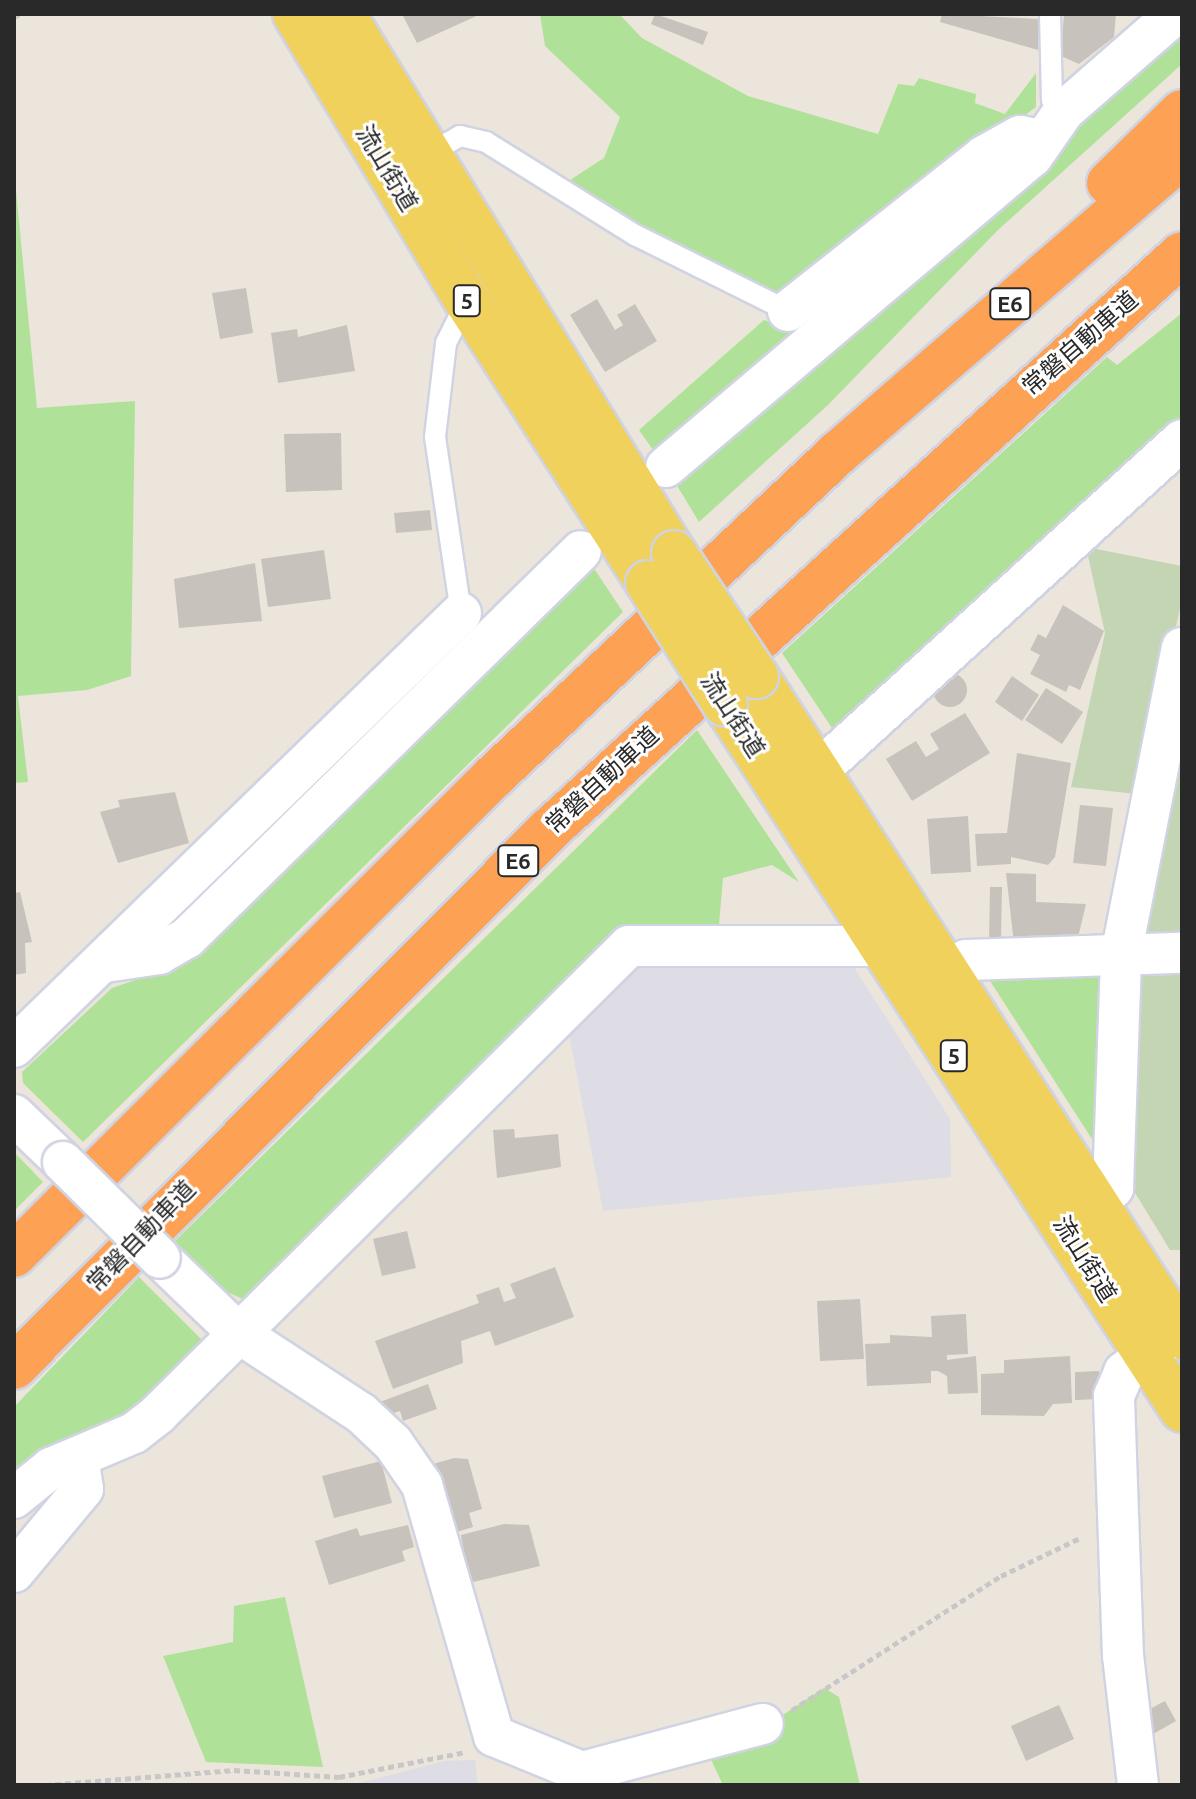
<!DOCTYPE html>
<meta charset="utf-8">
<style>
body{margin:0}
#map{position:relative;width:1196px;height:1799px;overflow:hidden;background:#ece5db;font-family:Ubuntu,"Noto Sans JP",sans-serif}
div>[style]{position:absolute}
.industrial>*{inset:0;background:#dedce4}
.green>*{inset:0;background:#afe298}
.cemetery>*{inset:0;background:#c3d5b2}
.building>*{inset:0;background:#c7c2bb}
.round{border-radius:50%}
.path>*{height:5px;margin-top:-2.5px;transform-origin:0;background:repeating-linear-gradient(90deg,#c7c7c7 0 6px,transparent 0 10px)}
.roads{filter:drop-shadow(2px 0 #d0d3e2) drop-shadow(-2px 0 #d0d3e2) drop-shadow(0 2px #d0d3e2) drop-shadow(0 -2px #d0d3e2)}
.service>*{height:20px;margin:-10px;padding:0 10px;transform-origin:10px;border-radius:10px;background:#fff}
.minor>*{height:40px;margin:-20px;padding:0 20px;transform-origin:20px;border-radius:20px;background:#fff}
.primary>*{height:44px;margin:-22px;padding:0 22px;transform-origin:22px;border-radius:22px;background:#f0d15c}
.motorway>*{height:44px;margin:-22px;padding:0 22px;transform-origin:22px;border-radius:22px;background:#fda155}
.bridges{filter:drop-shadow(2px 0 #d0d3e2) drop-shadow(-2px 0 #d0d3e2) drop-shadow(0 2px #d0d3e2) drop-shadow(0 -2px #d0d3e2)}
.minor-bridge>*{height:40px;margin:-20px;padding:0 20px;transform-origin:20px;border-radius:20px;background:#fff}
.primary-bridge>*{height:44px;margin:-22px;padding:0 22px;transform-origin:22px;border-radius:22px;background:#f0d15c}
span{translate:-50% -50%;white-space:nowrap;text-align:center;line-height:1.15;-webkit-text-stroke:6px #fff;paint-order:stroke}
.shield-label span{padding:2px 6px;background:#fff;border:2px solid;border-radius:6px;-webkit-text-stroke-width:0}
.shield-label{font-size:22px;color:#292929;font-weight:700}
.street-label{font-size:24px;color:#292929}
.frame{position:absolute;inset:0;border:16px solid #292929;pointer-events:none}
</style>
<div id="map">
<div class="industrial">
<div style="clip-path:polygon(644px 957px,849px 959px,950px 1119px,951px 1177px,603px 1211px,568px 1029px)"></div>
<div style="clip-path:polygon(475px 1760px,478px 1785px,351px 1785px,445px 1761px)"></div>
</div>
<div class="green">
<div style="clip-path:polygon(540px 14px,619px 14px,642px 38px,748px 96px,878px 134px,898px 84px,914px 86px,919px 78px,976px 94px,975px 103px,1005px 114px,1036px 73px,1036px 107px,793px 288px,776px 294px,639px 229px,567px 182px,604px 158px,620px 117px,545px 46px)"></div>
<div style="clip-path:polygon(1182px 29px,1182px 64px,998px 230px,828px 405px,699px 522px,676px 484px,1037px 179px,1127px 71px)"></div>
<div style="clip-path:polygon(14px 169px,37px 408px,135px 401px,131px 676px,87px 690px,18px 696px,28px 782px,14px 783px)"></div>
<div style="clip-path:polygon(1182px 313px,1182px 418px,834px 731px,782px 653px,1107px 357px,1117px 365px)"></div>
<div style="clip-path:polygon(804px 315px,815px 324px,658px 457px,639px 430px,764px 320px,784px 328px)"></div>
<div style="clip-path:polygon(593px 567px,623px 612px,83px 1142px,23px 1083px,22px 1072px,112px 988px,191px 961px)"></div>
<div style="clip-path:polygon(697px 730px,799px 882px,772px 865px,723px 878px,718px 937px,627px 935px,245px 1300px,225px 1291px,174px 1242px)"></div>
<div style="clip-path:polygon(1111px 966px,1101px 1153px,983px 970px)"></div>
<div style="clip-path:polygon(14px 1152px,43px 1182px,14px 1211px)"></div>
<div style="clip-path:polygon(139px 1277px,210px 1348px,135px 1422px,14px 1484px,14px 1407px)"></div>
<div style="clip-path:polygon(285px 1597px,323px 1767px,206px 1762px,163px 1656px,233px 1642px,234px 1606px)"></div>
<div style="clip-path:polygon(824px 1688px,839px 1697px,860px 1785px,723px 1785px,706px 1749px,766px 1726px)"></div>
</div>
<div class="cemetery">
<div style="clip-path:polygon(1086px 547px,1182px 566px,1182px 600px,1137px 794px,1071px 787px,1105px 633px)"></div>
<div style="clip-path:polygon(1182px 756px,1182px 941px,1138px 943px,1167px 758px)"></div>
<div style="clip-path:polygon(1182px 963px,1182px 1250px,1170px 1250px,1129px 1183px,1134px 965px)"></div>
</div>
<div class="building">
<div style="clip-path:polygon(402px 14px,481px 14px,417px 43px)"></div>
<div style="clip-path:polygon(655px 14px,708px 32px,703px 45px,651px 24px)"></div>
<div style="clip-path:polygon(942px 14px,1038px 19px,1038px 50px,940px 22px)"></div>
<div style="clip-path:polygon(1064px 14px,1116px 14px,1114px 37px,1079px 64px,1061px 56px)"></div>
<div style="clip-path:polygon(246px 288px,253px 333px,220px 339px,212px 293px)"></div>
<div style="clip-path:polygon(597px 299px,615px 330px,623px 325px,617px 315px,635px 304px,657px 341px,605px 372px,570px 315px)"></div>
<div style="clip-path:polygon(347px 325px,355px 371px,278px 383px,271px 333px,297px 329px,298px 337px)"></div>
<div style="clip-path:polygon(341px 433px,342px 490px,286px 492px,284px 434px)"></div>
<div style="clip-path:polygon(430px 510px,432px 530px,396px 533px,394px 513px)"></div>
<div style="clip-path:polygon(324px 550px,331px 599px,268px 607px,261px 559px)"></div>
<div style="clip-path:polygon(255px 563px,262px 621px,179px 628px,174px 579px)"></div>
<div style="clip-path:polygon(1063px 605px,1104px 631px,1080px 690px,1069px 685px,1066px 692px,1030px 674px,1040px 655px,1030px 650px,1038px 634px,1046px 638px)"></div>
<div class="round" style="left:933px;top:673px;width:34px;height:34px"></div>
<div style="clip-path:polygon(1012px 676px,1039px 695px,1022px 721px,995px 702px)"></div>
<div style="clip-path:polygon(1046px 688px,1083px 712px,1062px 744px,1025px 720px)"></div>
<div style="clip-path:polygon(965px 713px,990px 753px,912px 801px,886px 759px,916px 741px,926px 757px,939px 749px,930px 734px)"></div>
<div style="clip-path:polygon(1017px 753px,1071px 763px,1055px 857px,1048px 865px,1011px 857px,1011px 864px,977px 866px,975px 834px,1007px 833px)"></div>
<div style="clip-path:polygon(175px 792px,189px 843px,118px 863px,100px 812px,120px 807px,118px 800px)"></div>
<div style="clip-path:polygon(1080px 805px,1113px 808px,1106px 866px,1073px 863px)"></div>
<div style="clip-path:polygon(968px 816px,971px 872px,931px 874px,927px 819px)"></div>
<div style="clip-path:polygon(1006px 873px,1036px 874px,1036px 902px,1086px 904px,1076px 946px,1014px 944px)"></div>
<div style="clip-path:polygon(990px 887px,1002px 887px,1001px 941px,989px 941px)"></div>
<div style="clip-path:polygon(20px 892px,32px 942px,25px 943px,26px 973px,14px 975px,14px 893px)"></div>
<div style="clip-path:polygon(514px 1129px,515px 1138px,558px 1134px,561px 1167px,497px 1178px,493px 1130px)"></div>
<div style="clip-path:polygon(407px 1231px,416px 1268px,382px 1276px,373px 1239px)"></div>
<div style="clip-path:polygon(555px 1267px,574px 1317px,495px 1346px,490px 1331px,461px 1341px,463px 1363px,393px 1389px,375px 1341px,479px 1303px,476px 1295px,499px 1287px,504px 1302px,516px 1298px,510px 1284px)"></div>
<div style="clip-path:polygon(860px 1299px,864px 1359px,820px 1361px,817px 1301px)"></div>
<div style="clip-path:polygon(966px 1314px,968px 1354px,947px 1355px,947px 1360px,976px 1356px,978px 1393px,948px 1394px,947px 1376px,938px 1371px,931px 1371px,931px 1383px,867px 1386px,865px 1344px,890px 1343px,890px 1335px,932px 1337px,931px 1316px)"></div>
<div style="clip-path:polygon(1070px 1356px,1072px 1403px,1053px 1404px,1044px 1416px,981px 1415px,981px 1374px,1004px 1373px,1004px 1360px)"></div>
<div style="clip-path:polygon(1099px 1371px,1099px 1399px,1075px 1400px,1075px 1372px)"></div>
<div style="clip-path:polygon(428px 1384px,437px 1409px,403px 1421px,400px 1411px,385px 1416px,377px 1403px)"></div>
<div style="clip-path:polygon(454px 1458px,468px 1459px,482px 1509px,469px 1513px,473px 1527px,447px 1535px,426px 1466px)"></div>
<div style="clip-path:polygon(381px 1461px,392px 1503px,334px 1518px,322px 1476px)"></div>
<div style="clip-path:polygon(504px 1524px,529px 1525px,540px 1566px,469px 1583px,461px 1535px)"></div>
<div style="clip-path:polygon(408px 1525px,414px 1547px,402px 1551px,405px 1561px,329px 1585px,315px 1541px,357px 1528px,360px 1536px)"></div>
<div style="clip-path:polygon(1165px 1701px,1176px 1721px,1153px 1734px,1142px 1713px)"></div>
<div style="clip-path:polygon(1059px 1705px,1074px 1739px,1026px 1761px,1011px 1726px)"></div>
</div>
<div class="path">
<div style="left:14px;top:17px;width:7px;rotate:-27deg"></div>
<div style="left:792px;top:1710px;width:248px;rotate:-32.7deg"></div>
<div style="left:1001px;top:1576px;width:90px;rotate:-25.7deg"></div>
<div style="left:45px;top:1785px;width:190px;rotate:-4.5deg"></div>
<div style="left:234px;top:1770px;width:105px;rotate:3.8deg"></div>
<div style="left:339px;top:1777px;width:128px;rotate:-11.2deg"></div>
</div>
<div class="roads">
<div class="service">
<div style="left:1050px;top:14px;width:86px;rotate:88.7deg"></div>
<div style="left:1052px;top:100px;width:16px;rotate:43deg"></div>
<div style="left:427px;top:155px;width:38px;rotate:-30deg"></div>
<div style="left:460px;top:136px;width:27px;rotate:13deg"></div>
<div style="left:486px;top:142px;width:176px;rotate:32deg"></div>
<div style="left:635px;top:235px;width:171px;rotate:26.4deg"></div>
<div style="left:461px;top:613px;width:178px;rotate:-98.4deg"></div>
<div style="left:435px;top:437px;width:95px;rotate:-83.3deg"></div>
<div style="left:446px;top:343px;width:47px;rotate:-63.4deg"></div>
</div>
<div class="minor">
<div style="left:788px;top:311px;width:250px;rotate:-38.3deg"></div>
<div style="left:984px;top:156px;width:41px;rotate:-29.1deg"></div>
<div style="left:1020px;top:136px;width:21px;rotate:11deg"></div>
<div style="left:666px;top:467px;width:480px;rotate:-40.3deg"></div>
<div style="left:1032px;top:157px;width:56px;rotate:-55.2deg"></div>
<div style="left:1064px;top:111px;width:147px;rotate:-41.1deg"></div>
<div style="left:817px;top:772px;width:493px;rotate:-42.3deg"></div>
<div style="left:105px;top:962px;width:55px;rotate:-8.4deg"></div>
<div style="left:159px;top:954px;width:32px;rotate:-30deg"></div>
<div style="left:187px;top:938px;width:552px;rotate:-44.49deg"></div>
<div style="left:946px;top:973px;width:24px;rotate:-33deg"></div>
<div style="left:966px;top:960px;width:216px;rotate:-1.9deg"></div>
<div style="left:14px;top:1047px;width:623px;rotate:-44.15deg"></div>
<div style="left:14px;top:1115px;width:68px;rotate:43.8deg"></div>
<div style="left:1072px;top:1224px;width:55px;rotate:-41.3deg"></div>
<div style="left:1113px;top:1188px;width:233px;rotate:-88deg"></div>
<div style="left:1121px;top:955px;width:313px;rotate:-78.8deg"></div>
<div style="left:160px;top:1258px;width:107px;rotate:43.9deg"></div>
<div style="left:237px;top:1332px;width:148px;rotate:33.2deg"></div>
<div style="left:361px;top:1413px;width:44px;rotate:43.2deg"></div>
<div style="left:393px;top:1443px;width:51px;rotate:55.4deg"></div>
<div style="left:422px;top:1485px;width:261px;rotate:74deg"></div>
<div style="left:494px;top:1736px;width:95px;rotate:22.2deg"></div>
<div style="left:582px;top:1772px;width:14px;rotate:73deg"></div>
<div style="left:14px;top:1498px;width:48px;rotate:-39deg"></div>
<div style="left:51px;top:1468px;width:90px;rotate:-22.9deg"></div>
<div style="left:134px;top:1433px;width:31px;rotate:-38deg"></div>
<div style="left:158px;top:1414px;width:664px;rotate:-44.82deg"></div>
<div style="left:629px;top:946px;width:254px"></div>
<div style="left:14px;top:1572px;width:108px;rotate:-50.3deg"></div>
<div style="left:83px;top:1489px;width:31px;rotate:-99deg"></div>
<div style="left:582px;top:1772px;width:187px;rotate:-14.9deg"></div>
<div style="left:1138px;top:1785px;width:130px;rotate:-96.6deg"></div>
<div style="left:1123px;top:1656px;width:260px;rotate:-92deg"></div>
<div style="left:1114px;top:1396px;width:26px;rotate:-67deg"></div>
<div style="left:1124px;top:1372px;width:60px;rotate:-36.9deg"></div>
</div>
<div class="primary">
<div style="left:295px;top:14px;width:335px;rotate:59.1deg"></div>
<div style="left:467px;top:301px;width:335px;rotate:57.3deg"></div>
<div style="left:343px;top:14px;width:633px;rotate:58.45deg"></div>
<div style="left:756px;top:676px;width:786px;rotate:57.2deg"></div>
<div style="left:725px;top:704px;width:841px;rotate:57.08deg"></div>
</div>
<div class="motorway">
<div style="left:1109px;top:183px;width:102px;rotate:-44.2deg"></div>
<div style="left:14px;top:1255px;width:677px;rotate:-44.94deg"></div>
<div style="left:493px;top:777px;width:473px;rotate:-43.2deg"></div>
<div style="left:838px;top:453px;width:454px;rotate:-40.8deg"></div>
<div style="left:14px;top:1367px;width:759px;rotate:-45.11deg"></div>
<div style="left:550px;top:829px;width:854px;rotate:-42.3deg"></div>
</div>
</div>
<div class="bridges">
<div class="minor-bridge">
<div style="left:63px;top:1162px;width:136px;rotate:44.7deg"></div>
</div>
<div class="primary-bridge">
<div style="left:674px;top:553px;width:148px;rotate:56.3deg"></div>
<div style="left:648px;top:583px;width:143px;rotate:57.5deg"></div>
</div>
</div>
<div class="shield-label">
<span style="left:467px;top:301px">5</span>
<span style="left:1010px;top:304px">E6</span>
<span style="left:518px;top:861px">E6</span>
<span style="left:954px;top:1056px">5</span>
</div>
<div class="street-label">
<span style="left:387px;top:168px;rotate:59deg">流山街道</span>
<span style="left:1080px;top:343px;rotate:-41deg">常磐自動車道</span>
<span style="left:733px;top:715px;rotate:57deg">流山街道</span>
<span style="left:602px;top:780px;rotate:-43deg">常磐自動車道</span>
<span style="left:141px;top:1236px;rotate:-46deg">常磐自動車道</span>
<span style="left:1085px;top:1259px;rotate:58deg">流山街道</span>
</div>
<div class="frame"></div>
</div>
